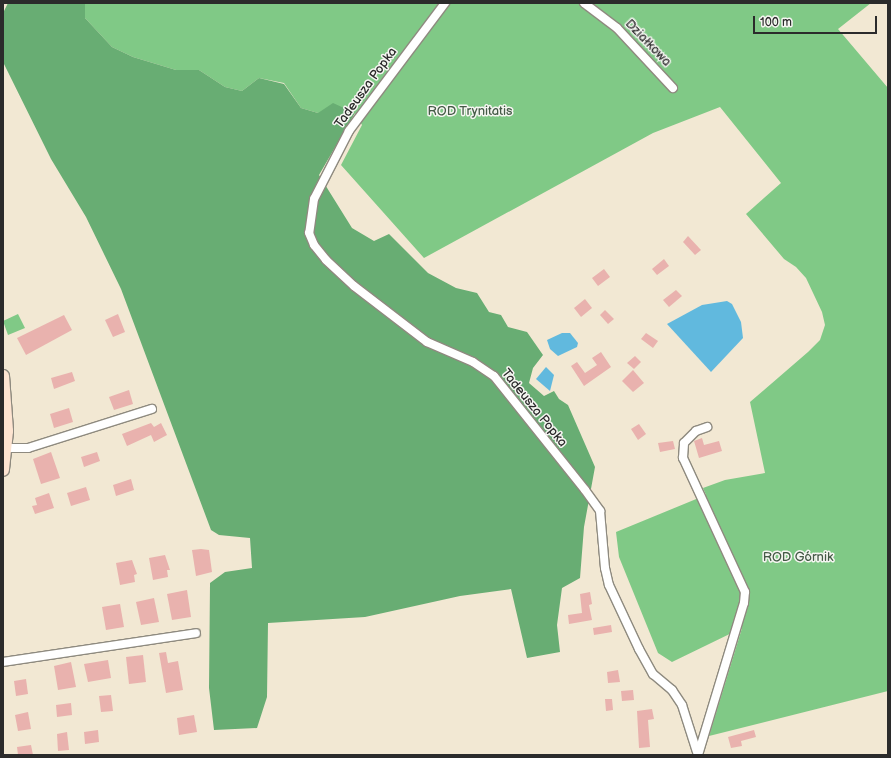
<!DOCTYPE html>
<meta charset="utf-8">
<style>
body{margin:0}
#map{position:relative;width:891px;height:758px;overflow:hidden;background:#f2e8d3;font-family:"Balsamiq Sans",sans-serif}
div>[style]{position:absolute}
.green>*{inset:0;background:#80c986}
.forest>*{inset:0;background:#68ad73}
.water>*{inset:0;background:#61b9de}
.building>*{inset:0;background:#e9b2ae}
.roads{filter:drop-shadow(1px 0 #8e8a7f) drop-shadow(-1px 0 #8e8a7f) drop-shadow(0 1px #8e8a7f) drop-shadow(0 -1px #8e8a7f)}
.street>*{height:8px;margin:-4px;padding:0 4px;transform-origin:4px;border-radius:4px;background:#fff}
.secondary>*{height:12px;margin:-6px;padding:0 6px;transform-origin:6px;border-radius:6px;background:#fde4d1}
span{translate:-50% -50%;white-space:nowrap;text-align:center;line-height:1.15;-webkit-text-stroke:3px #f6f6f2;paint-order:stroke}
.street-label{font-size:13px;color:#2b2b2b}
.park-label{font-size:13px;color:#445a46}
.frame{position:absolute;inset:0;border:4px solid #2b2b2b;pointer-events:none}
.scale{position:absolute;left:753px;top:16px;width:124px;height:18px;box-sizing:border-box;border:2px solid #2b2b2b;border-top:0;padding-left:5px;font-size:12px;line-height:14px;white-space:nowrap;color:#2b2b2b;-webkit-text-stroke:3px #f6f6f2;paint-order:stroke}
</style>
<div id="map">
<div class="green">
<div style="clip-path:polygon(85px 3px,871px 3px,838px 29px,888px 88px,888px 691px,709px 736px,742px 628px,672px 662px,658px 653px,619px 557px,616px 532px,706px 495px,703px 488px,725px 480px,765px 473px,750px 402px,808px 352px,820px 340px,825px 325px,822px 312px,806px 278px,796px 267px,784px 259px,746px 214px,781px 183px,720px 107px,653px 133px,424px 258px,341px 165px,362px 125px,355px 113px,318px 113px,301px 108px,284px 83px,259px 78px,242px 91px,225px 87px,199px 70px,176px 70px,133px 57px,112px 47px,85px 18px)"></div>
<div style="clip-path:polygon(18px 314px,25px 328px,8px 335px,3px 321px)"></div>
</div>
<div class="forest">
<div style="clip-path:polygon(8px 3px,85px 3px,85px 18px,112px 47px,133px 57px,176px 70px,199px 70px,225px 87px,242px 91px,259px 78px,284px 84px,301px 108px,318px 113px,333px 103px,355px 113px,319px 175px,352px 228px,374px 241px,389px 234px,428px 273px,456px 288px,477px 293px,489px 312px,501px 315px,508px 327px,527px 332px,543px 355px,533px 368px,529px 383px,544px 396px,554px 391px,559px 399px,568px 405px,595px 467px,584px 527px,580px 578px,562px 588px,557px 625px,560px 652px,527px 658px,511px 589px,460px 596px,365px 617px,268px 623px,267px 697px,257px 728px,214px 730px,209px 688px,210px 583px,225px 572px,252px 568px,250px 538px,219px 535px,211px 530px,121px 289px,86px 217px,51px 159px,3px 62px,3px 13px)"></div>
</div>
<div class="water">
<div style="clip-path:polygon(727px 301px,732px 304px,741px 322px,743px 338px,711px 372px,667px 324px,702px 305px)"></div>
<div style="clip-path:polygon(562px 333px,570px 333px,578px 343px,577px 347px,558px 356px,550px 349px,547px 340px)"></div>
<div style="clip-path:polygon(546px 367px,554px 375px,550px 391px,536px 379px)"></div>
</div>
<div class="building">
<div style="clip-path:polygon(688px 236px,701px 250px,695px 255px,683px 242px)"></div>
<div style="clip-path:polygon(664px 259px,669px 266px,657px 275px,652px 269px)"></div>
<div style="clip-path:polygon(604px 269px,610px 277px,598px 286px,592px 278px)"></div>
<div style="clip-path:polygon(676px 290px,682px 296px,669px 307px,663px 300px)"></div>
<div style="clip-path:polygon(585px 299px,592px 308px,581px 317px,574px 308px)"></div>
<div style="clip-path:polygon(605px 310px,614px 319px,608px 324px,600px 315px)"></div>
<div style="clip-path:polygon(118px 314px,125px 332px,113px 337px,105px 320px)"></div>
<div style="clip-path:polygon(64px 315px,72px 330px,26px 355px,17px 338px)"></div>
<div style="clip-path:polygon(646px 333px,658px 341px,653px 348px,641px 339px)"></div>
<div style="clip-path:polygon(601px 352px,611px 367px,584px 386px,571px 366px,577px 362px,585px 373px,597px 365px,592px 358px)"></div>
<div style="clip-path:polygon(635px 356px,641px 362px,634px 369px,627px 363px)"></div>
<div style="clip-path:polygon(633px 370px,644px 383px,633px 392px,622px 381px)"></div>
<div style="clip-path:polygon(72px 372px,75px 381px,54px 389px,51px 378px)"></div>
<div style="clip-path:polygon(129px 390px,133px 404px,114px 410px,109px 397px)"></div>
<div style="clip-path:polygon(69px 408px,73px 422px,54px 428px,50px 414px)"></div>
<div style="clip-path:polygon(151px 423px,154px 427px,161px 423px,167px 435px,154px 442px,151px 435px,127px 446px,122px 434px)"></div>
<div style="clip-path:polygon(639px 424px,646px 434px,638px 440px,631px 429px)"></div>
<div style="clip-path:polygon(702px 438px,704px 445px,719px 441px,722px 451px,699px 458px,694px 441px)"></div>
<div style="clip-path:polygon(673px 441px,675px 449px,660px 452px,658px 443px)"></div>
<div style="clip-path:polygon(51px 452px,60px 478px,41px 484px,33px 459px)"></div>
<div style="clip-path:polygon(97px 452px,100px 461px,84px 467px,81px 457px)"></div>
<div style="clip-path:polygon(131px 479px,134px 490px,116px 496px,113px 485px)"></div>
<div style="clip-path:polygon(86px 487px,90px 500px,71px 506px,67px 493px)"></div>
<div style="clip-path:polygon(49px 493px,54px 508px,35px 514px,32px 506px,37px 505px,35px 498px)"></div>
<div style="clip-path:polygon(201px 549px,209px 550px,212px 572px,196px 576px,192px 550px)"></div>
<div style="clip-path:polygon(165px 555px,170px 570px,167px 570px,168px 577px,153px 580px,149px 558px)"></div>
<div style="clip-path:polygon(132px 560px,137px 574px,134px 575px,135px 582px,120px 585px,116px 563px)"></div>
<div style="clip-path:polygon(187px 590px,191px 617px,172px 620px,167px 594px)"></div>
<div style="clip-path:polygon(590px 592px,592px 604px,589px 605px,592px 620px,569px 624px,568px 615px,582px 613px,580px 594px)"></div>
<div style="clip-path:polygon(154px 598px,159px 622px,141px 625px,136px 602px)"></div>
<div style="clip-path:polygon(120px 604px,124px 627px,106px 630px,102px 607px)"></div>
<div style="clip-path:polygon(611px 625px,612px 632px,594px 635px,593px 628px)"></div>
<div style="clip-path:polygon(166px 652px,168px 663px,178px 661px,183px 690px,166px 693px,159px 653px)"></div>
<div style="clip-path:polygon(143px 655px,146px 682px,129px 684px,126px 657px)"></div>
<div style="clip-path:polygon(108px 660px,111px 678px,88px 682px,84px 664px)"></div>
<div style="clip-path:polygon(71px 662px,76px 687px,58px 690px,54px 666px)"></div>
<div style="clip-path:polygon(618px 670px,620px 682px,608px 683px,607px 672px)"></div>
<div style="clip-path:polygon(26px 679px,28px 694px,16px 696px,14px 681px)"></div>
<div style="clip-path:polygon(633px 690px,634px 700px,622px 701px,621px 691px)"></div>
<div style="clip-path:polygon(111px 695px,113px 711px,101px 712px,99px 696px)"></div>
<div style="clip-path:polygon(605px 699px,612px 699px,613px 710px,606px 711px)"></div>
<div style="clip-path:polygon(71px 703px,72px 715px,57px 717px,56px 705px)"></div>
<div style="clip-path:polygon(652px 709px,654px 719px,648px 720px,650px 747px,639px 748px,637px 711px)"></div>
<div style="clip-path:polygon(28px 712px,31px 729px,18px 731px,15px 715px)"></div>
<div style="clip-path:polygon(194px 715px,197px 732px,179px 735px,177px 718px)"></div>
<div style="clip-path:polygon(98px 730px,99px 742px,85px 744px,84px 732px)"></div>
<div style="clip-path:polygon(754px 730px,756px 737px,741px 741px,742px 746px,731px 748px,728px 737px)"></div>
<div style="clip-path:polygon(67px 732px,69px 750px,58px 751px,57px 734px)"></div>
<div style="clip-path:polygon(31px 745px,33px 755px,18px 755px,17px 747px)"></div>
</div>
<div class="roads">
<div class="street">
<div style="left:445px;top:3px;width:160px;rotate:126.9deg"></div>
<div style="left:349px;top:131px;width:76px;rotate:117.2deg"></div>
<div style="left:314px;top:199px;width:34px;rotate:98deg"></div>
<div style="left:309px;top:233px;width:13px;rotate:67deg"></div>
<div style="left:314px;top:245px;width:19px;rotate:51deg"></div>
<div style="left:326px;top:260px;width:38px;rotate:43deg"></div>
<div style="left:354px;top:286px;width:92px;rotate:37.5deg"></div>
<div style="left:427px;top:342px;width:50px;rotate:23.5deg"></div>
<div style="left:473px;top:362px;width:25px;rotate:34deg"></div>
<div style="left:494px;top:376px;width:146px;rotate:51.4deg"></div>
<div style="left:585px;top:490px;width:26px;rotate:54deg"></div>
<div style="left:600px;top:511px;width:57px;rotate:85deg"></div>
<div style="left:605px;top:568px;width:17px;rotate:77deg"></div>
<div style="left:609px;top:585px;width:71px;rotate:64.9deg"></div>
<div style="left:639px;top:649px;width:29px;rotate:61deg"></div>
<div style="left:653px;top:674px;width:25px;rotate:40deg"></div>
<div style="left:672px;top:690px;width:18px;rotate:56deg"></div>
<div style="left:682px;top:705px;width:52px;rotate:72.3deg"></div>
<div style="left:584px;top:3px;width:41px;rotate:37.1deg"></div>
<div style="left:617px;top:28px;width:82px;rotate:47deg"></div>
<div style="left:7px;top:448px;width:21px"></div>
<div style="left:28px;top:448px;width:130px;rotate:-17.5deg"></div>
<div style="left:3px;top:662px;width:195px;rotate:-8.5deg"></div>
<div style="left:698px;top:755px;width:159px;rotate:-73.2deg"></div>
<div style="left:744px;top:603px;width:11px;rotate:-85deg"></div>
<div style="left:745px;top:592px;width:148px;rotate:-114.8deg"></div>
<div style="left:683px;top:458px;width:15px;rotate:-86deg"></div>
<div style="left:684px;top:443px;width:17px;rotate:-45deg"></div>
<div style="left:696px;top:431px;width:12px;rotate:-20deg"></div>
</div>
<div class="secondary">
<div style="left:3px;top:376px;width:55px;rotate:85.8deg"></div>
<div style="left:7px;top:431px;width:39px;rotate:96deg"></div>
</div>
</div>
<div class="street-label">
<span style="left:648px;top:43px;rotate:46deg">Działkowa</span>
<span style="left:366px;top:88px;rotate:-54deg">Tadeusza Popka</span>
<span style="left:534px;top:408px;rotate:51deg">Tadeusza Popka</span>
</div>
<div class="park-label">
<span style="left:470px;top:111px">ROD Trynitatis</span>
<span style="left:798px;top:557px">ROD Górnik</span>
</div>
<div class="frame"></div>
<div class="scale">100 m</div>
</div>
